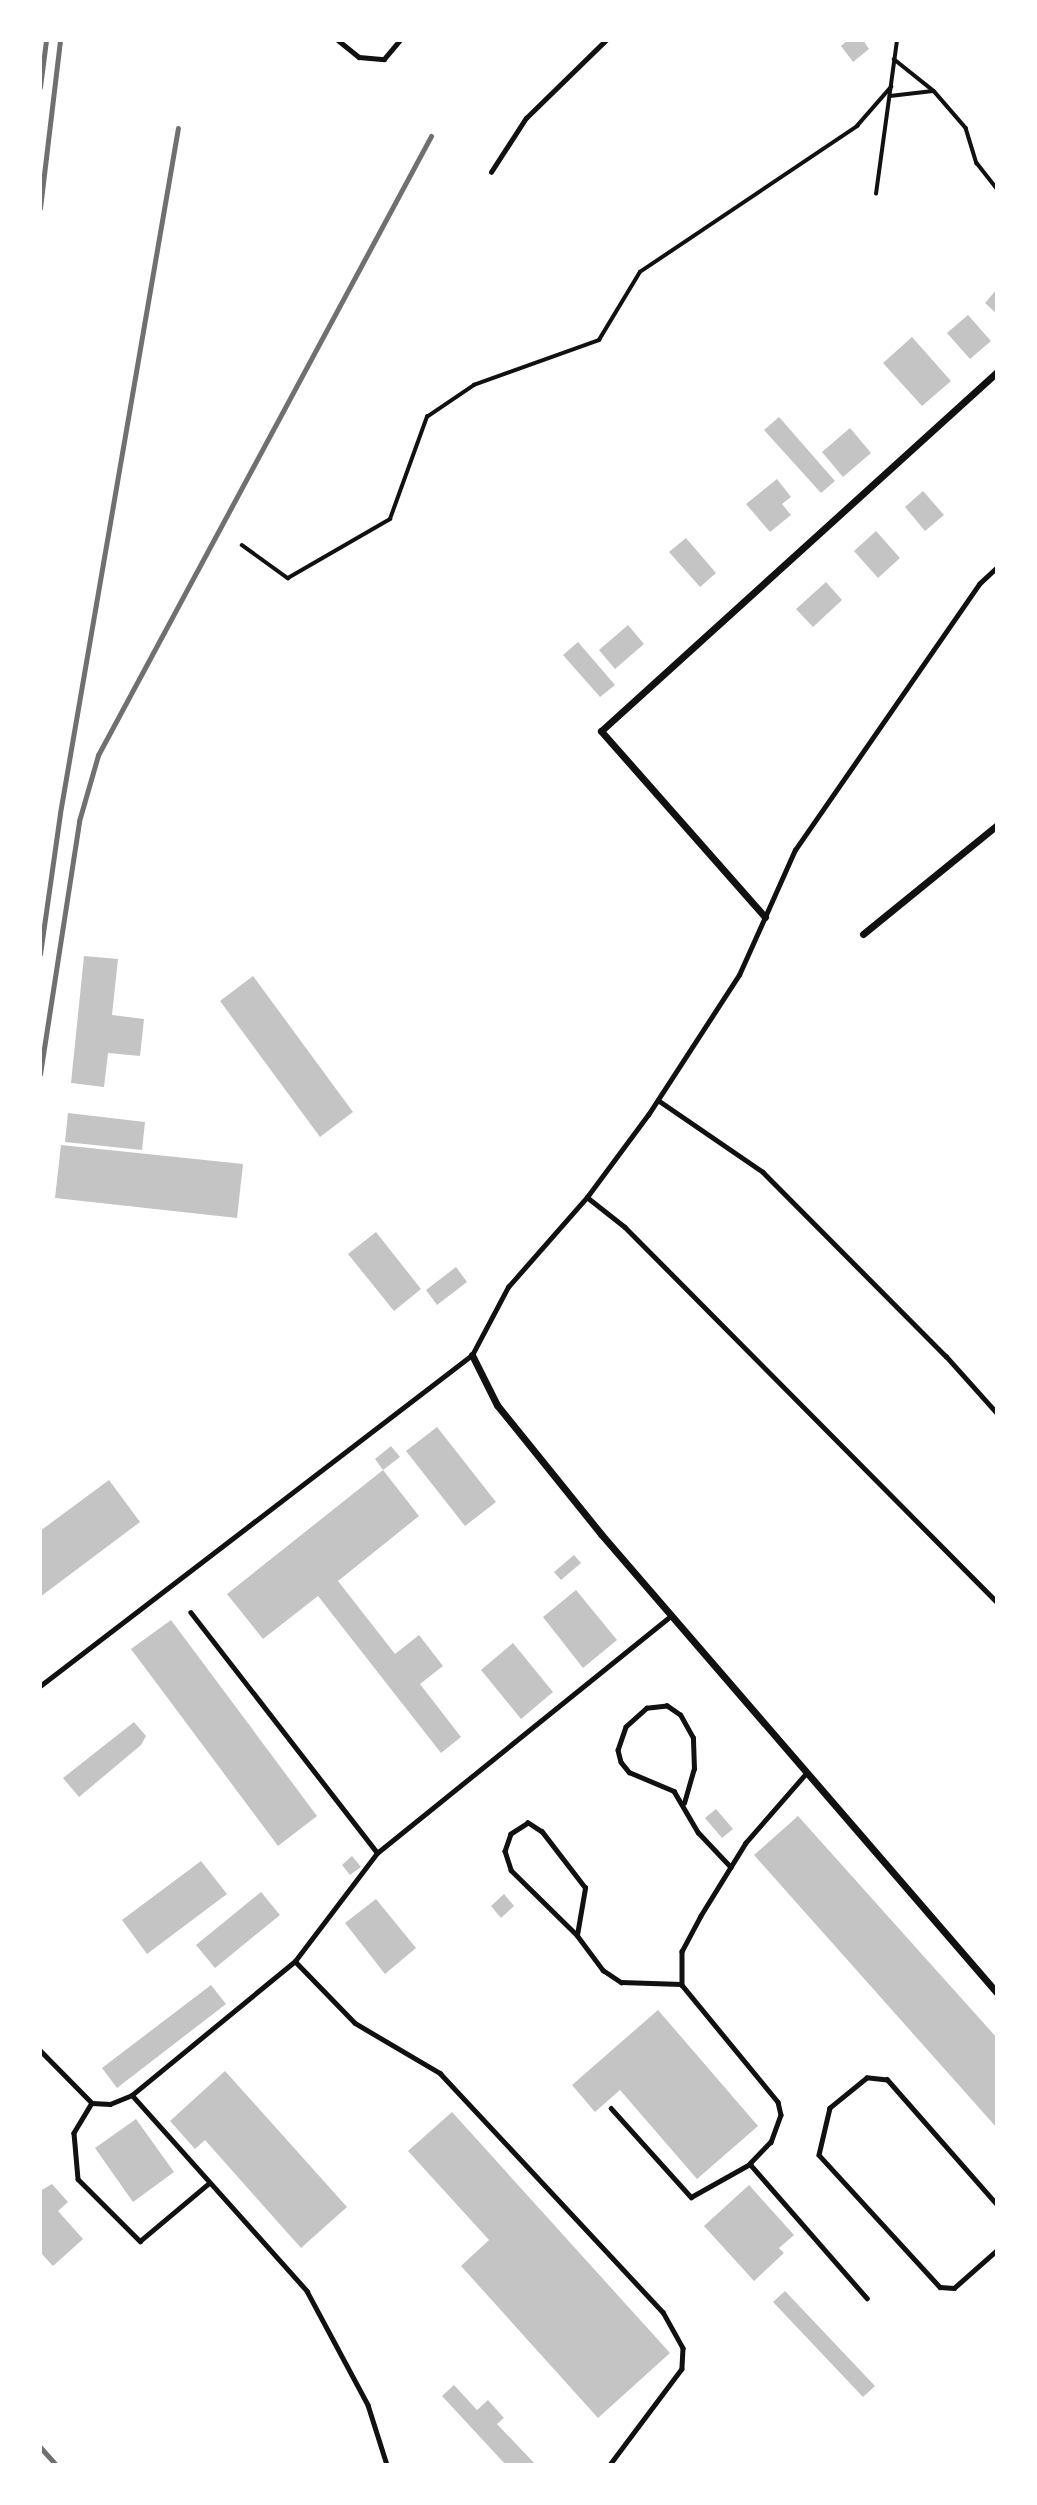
<!DOCTYPE html>
<style>
body{margin:0}
#map{position:relative;width:1037px;height:2505px;overflow:hidden;background:#fff;font-family:"DejaVu Sans",sans-serif}
div>[style]{position:absolute}
.building>*{inset:0;background:#c4c4c4}
.path>*{height:3.5px;margin:-1.75px;padding:0 1.75px;transform-origin:1.75px;border-radius:1.75px;background:#111}
.service>*{height:4.5px;margin:-2.25px;padding:0 2.25px;transform-origin:2.25px;border-radius:2.25px;background:#111}
.minor>*{height:7px;margin:-3.5px;padding:0 3.5px;transform-origin:3.5px;border-radius:3.5px;background:#111}
.rail>*{height:5px;margin:-2.5px;padding:0 2.5px;transform-origin:2.5px;border-radius:2.5px;background:#707070}
span{translate:-50% -50%;white-space:nowrap;text-align:center;line-height:1.15;-webkit-text-stroke:5px #fff;paint-order:stroke}
.frame{position:absolute;inset:0;border:42px solid #fff;pointer-events:none}
</style>
<div id="map">
<div class="building">
<div style="clip-path:polygon(848px 40px,863px 40px,869px 49px,853px 62px,841px 46px)"></div>
<div style="clip-path:polygon(997px 289px,997px 314px,985px 303px)"></div>
<div style="clip-path:polygon(968px 315px,991px 341px,970px 359px,947px 333px)"></div>
<div style="clip-path:polygon(912px 337px,951px 381px,922px 406px,883px 363px)"></div>
<div style="clip-path:polygon(779px 417px,835px 481px,821px 493px,764px 430px)"></div>
<div style="clip-path:polygon(850px 428px,871px 453px,843px 477px,822px 452px)"></div>
<div style="clip-path:polygon(777px 479px,791px 497px,782px 504px,791px 515px,770px 532px,746px 504px)"></div>
<div style="clip-path:polygon(923px 491px,944px 515px,925px 531px,905px 507px)"></div>
<div style="clip-path:polygon(876px 531px,900px 558px,878px 578px,854px 551px)"></div>
<div style="clip-path:polygon(686px 538px,716px 573px,700px 587px,669px 552px)"></div>
<div style="clip-path:polygon(826px 582px,842px 600px,813px 627px,796px 609px)"></div>
<div style="clip-path:polygon(628px 625px,644px 644px,615px 669px,599px 650px)"></div>
<div style="clip-path:polygon(578px 642px,615px 685px,600px 697px,563px 655px)"></div>
<div style="clip-path:polygon(84px 956px,118px 959px,112px 1015px,144px 1019px,140px 1056px,108px 1053px,104px 1087px,71px 1083px)"></div>
<div style="clip-path:polygon(253px 976px,353px 1112px,320px 1137px,220px 1001px)"></div>
<div style="clip-path:polygon(68px 1113px,145px 1122px,142px 1150px,65px 1142px)"></div>
<div style="clip-path:polygon(61px 1145px,243px 1164px,237px 1218px,55px 1198px)"></div>
<div style="clip-path:polygon(376px 1232px,421px 1289px,394px 1311px,348px 1254px)"></div>
<div style="clip-path:polygon(456px 1267px,467px 1282px,437px 1305px,426px 1290px)"></div>
<div style="clip-path:polygon(437px 1427px,496px 1502px,465px 1526px,406px 1451px)"></div>
<div style="clip-path:polygon(391px 1446px,400px 1457px,383px 1470px,375px 1459px)"></div>
<div style="clip-path:polygon(383px 1470px,419px 1516px,338px 1581px,395px 1654px,419px 1635px,443px 1666px,420px 1684px,461px 1737px,441px 1753px,318px 1596px,263px 1639px,227px 1594px)"></div>
<div style="clip-path:polygon(109px 1480px,140px 1522px,40px 1597px,40px 1531px)"></div>
<div style="clip-path:polygon(574px 1555px,581px 1563px,561px 1580px,554px 1572px)"></div>
<div style="clip-path:polygon(576px 1590px,617px 1640px,583px 1668px,543px 1617px)"></div>
<div style="clip-path:polygon(171px 1620px,317px 1816px,278px 1846px,131px 1649px)"></div>
<div style="clip-path:polygon(513px 1643px,553px 1692px,521px 1719px,481px 1670px)"></div>
<div style="clip-path:polygon(134px 1722px,146px 1736px,141px 1745px,79px 1797px,63px 1778px)"></div>
<div style="clip-path:polygon(716px 1809px,733px 1829px,722px 1838px,705px 1818px)"></div>
<div style="clip-path:polygon(798px 1816px,997px 2038px,997px 2128px,754px 1855px)"></div>
<div style="clip-path:polygon(352px 1856px,361px 1867px,350px 1875px,342px 1865px)"></div>
<div style="clip-path:polygon(201px 1861px,227px 1894px,147px 1954px,122px 1920px)"></div>
<div style="clip-path:polygon(261px 1892px,280px 1915px,215px 1968px,196px 1945px)"></div>
<div style="clip-path:polygon(504px 1894px,514px 1906px,501px 1918px,491px 1906px)"></div>
<div style="clip-path:polygon(376px 1899px,416px 1948px,385px 1974px,345px 1923px)"></div>
<div style="clip-path:polygon(211px 1985px,226px 2004px,117px 2088px,102px 2068px)"></div>
<div style="clip-path:polygon(658px 2010px,758px 2126px,697px 2179px,620px 2090px,595px 2112px,572px 2085px)"></div>
<div style="clip-path:polygon(225px 2071px,347px 2207px,301px 2248px,205px 2140px,195px 2149px,170px 2121px)"></div>
<div style="clip-path:polygon(452px 2112px,670px 2353px,598px 2418px,461px 2266px,489px 2240px,408px 2151px)"></div>
<div style="clip-path:polygon(136px 2119px,174px 2172px,133px 2202px,95px 2148px)"></div>
<div style="clip-path:polygon(52px 2184px,68px 2202px,58px 2211px,83px 2239px,53px 2266px,40px 2252px,40px 2191px)"></div>
<div style="clip-path:polygon(749px 2185px,794px 2235px,779px 2248px,784px 2253px,754px 2281px,704px 2226px)"></div>
<div style="clip-path:polygon(785px 2291px,875px 2386px,863px 2397px,773px 2302px)"></div>
<div style="clip-path:polygon(454px 2385px,477px 2410px,488px 2400px,504px 2418px,497px 2424px,536px 2465px,506px 2465px,442px 2396px)"></div>
</div>
<div class="path">
<div style="left:894px;top:59px;width:51px;rotate:38.7deg"></div>
<div style="left:934px;top:91px;width:49px;rotate:49.1deg"></div>
<div style="left:966px;top:128px;width:37px;rotate:73deg"></div>
<div style="left:977px;top:163px;width:33px;rotate:52deg"></div>
<div style="left:890px;top:96px;width:43px;rotate:-6.6deg"></div>
<div style="left:876px;top:194px;width:155px;rotate:-82.2deg"></div>
<div style="left:242px;top:545px;width:57px;rotate:35.7deg"></div>
<div style="left:288px;top:578px;width:118px;rotate:-30deg"></div>
<div style="left:390px;top:519px;width:109px;rotate:-70.1deg"></div>
<div style="left:427px;top:417px;width:57px;rotate:-34.2deg"></div>
<div style="left:474px;top:385px;width:133px;rotate:-19.8deg"></div>
<div style="left:599px;top:340px;width:79px;rotate:-58.9deg"></div>
<div style="left:640px;top:272px;width:262px;rotate:-33.9deg"></div>
<div style="left:857px;top:126px;width:52px;rotate:-48.9deg"></div>
</div>
<div class="service">
<div style="left:338px;top:40px;width:27px;rotate:39deg"></div>
<div style="left:359px;top:57px;width:25px;rotate:5deg"></div>
<div style="left:384px;top:59px;width:25px;rotate:-50deg"></div>
<div style="left:491px;top:172px;width:64px;rotate:-57.1deg"></div>
<div style="left:526px;top:118px;width:112px;rotate:-44.3deg"></div>
<div style="left:658px;top:1100px;width:127px;rotate:34.4deg"></div>
<div style="left:763px;top:1172px;width:260px;rotate:45.2deg"></div>
<div style="left:946px;top:1356px;width:76px;rotate:48.2deg"></div>
<div style="left:587px;top:1197px;width:48px;rotate:38.3deg"></div>
<div style="left:625px;top:1227px;width:528px;rotate:45.23deg"></div>
<div style="left:40px;top:1686px;width:544px;rotate:-37.46deg"></div>
<div style="left:472px;top:1355px;width:77px;rotate:-62.1deg"></div>
<div style="left:508px;top:1287px;width:120px;rotate:-48.7deg"></div>
<div style="left:587px;top:1197px;width:102px;rotate:-53.4deg"></div>
<div style="left:648px;top:1115px;width:167px;rotate:-57deg"></div>
<div style="left:739px;top:975px;width:137px;rotate:-65.9deg"></div>
<div style="left:795px;top:850px;width:323px;rotate:-55.3deg"></div>
<div style="left:979px;top:584px;width:25px;rotate:-43deg"></div>
<div style="left:807px;top:1773px;width:93px;rotate:131.1deg"></div>
<div style="left:746px;top:1843px;width:86px;rotate:121.7deg"></div>
<div style="left:701px;top:1916px;width:40px;rotate:118deg"></div>
<div style="left:682px;top:1951px;width:34px;rotate:90deg"></div>
<div style="left:682px;top:1985px;width:151px;rotate:50.6deg"></div>
<div style="left:778px;top:2102px;width:13px;rotate:77deg"></div>
<div style="left:781px;top:2115px;width:29px;rotate:110deg"></div>
<div style="left:771px;top:2142px;width:30px;rotate:134deg"></div>
<div style="left:750px;top:2164px;width:178px;rotate:48.9deg"></div>
<div style="left:684px;top:1803px;width:35px;rotate:-74deg"></div>
<div style="left:694px;top:1769px;width:31px;rotate:-92deg"></div>
<div style="left:693px;top:1738px;width:26px;rotate:-119deg"></div>
<div style="left:680px;top:1715px;width:16px;rotate:-145deg"></div>
<div style="left:667px;top:1706px;width:20px;rotate:174deg"></div>
<div style="left:647px;top:1708px;width:28px;rotate:138deg"></div>
<div style="left:626px;top:1727px;width:24px;rotate:109deg"></div>
<div style="left:618px;top:1750px;width:12px;rotate:76deg"></div>
<div style="left:621px;top:1762px;width:13px;rotate:51deg"></div>
<div style="left:629px;top:1772px;width:49px;rotate:22.9deg"></div>
<div style="left:674px;top:1791px;width:48px;rotate:59.7deg"></div>
<div style="left:698px;top:1832px;width:48px;rotate:46.7deg"></div>
<div style="left:377px;top:1853px;width:378px;rotate:-38.9deg"></div>
<div style="left:577px;top:1935px;width:48px;rotate:-80.3deg"></div>
<div style="left:585px;top:1888px;width:71px;rotate:-127.5deg"></div>
<div style="left:542px;top:1832px;width:17px;rotate:-147deg"></div>
<div style="left:528px;top:1823px;width:20px;rotate:147deg"></div>
<div style="left:511px;top:1834px;width:18px;rotate:109deg"></div>
<div style="left:505px;top:1851px;width:20px;rotate:72deg"></div>
<div style="left:511px;top:1870px;width:93px;rotate:44.6deg"></div>
<div style="left:577px;top:1935px;width:44px;rotate:53.4deg"></div>
<div style="left:603px;top:1970px;width:22px;rotate:34deg"></div>
<div style="left:621px;top:1982px;width:60px;rotate:1.9deg"></div>
<div style="left:295px;top:1961px;width:86px;rotate:45.9deg"></div>
<div style="left:355px;top:2023px;width:99px;rotate:30.5deg"></div>
<div style="left:440px;top:2073px;width:327px;rotate:47deg"></div>
<div style="left:663px;top:2312px;width:41px;rotate:60.9deg"></div>
<div style="left:683px;top:2348px;width:21px;rotate:93deg"></div>
<div style="left:682px;top:2369px;width:120px;rotate:126.9deg"></div>
<div style="left:40px;top:2050px;width:74px;rotate:45.5deg"></div>
<div style="left:92px;top:2103px;width:18px;rotate:3deg"></div>
<div style="left:110px;top:2104px;width:24px;rotate:-22deg"></div>
<div style="left:132px;top:2095px;width:211px;rotate:-39.4deg"></div>
<div style="left:295px;top:1961px;width:136px;rotate:-52.8deg"></div>
<div style="left:377px;top:1853px;width:304px;rotate:-127.8deg"></div>
<div style="left:132px;top:2095px;width:263px;rotate:48.2deg"></div>
<div style="left:307px;top:2291px;width:129px;rotate:61.8deg"></div>
<div style="left:368px;top:2405px;width:63px;rotate:72.4deg"></div>
<div style="left:92px;top:2103px;width:35px;rotate:121deg"></div>
<div style="left:74px;top:2133px;width:46px;rotate:85deg"></div>
<div style="left:78px;top:2179px;width:88px;rotate:45deg"></div>
<div style="left:140px;top:2241px;width:89px;rotate:-40deg"></div>
<div style="left:611px;top:2108px;width:120px;rotate:48deg"></div>
<div style="left:691px;top:2197px;width:68px;rotate:-29.2deg"></div>
<div style="left:997px;top:2205px;width:167px;rotate:-131.3deg"></div>
<div style="left:887px;top:2080px;width:20px;rotate:-174deg"></div>
<div style="left:867px;top:2078px;width:48px;rotate:141deg"></div>
<div style="left:830px;top:2108px;width:48px;rotate:103.2deg"></div>
<div style="left:819px;top:2155px;width:179px;rotate:47.5deg"></div>
<div style="left:940px;top:2287px;width:14px;rotate:4deg"></div>
<div style="left:954px;top:2288px;width:57px;rotate:-41.5deg"></div>
</div>
<div class="minor">
<div style="left:765px;top:917px;width:248px;rotate:-131.4deg"></div>
<div style="left:601px;top:731px;width:535px;rotate:-42.19deg"></div>
<div style="left:863px;top:934px;width:173px;rotate:-39.1deg"></div>
<div style="left:472px;top:1355px;width:56px;rotate:63.4deg"></div>
<div style="left:497px;top:1405px;width:166px;rotate:51.1deg"></div>
<div style="left:601px;top:1534px;width:606px;rotate:49.21deg"></div>
</div>
<div class="rail">
<div style="left:40px;top:87px;width:47px;rotate:-82.7deg"></div>
<div style="left:40px;top:208px;width:169px;rotate:-83.2deg"></div>
<div style="left:40px;top:954px;width:142px;rotate:-81.9deg"></div>
<div style="left:60px;top:813px;width:695px;rotate:-80.23deg"></div>
<div style="left:40px;top:1074px;width:256px;rotate:-81.2deg"></div>
<div style="left:79px;top:821px;width:69px;rotate:-73.9deg"></div>
<div style="left:98px;top:755px;width:703px;rotate:-61.72deg"></div>
<div style="left:40px;top:2447px;width:24px;rotate:48deg"></div>
</div>
<div class="frame"></div>
</div>
